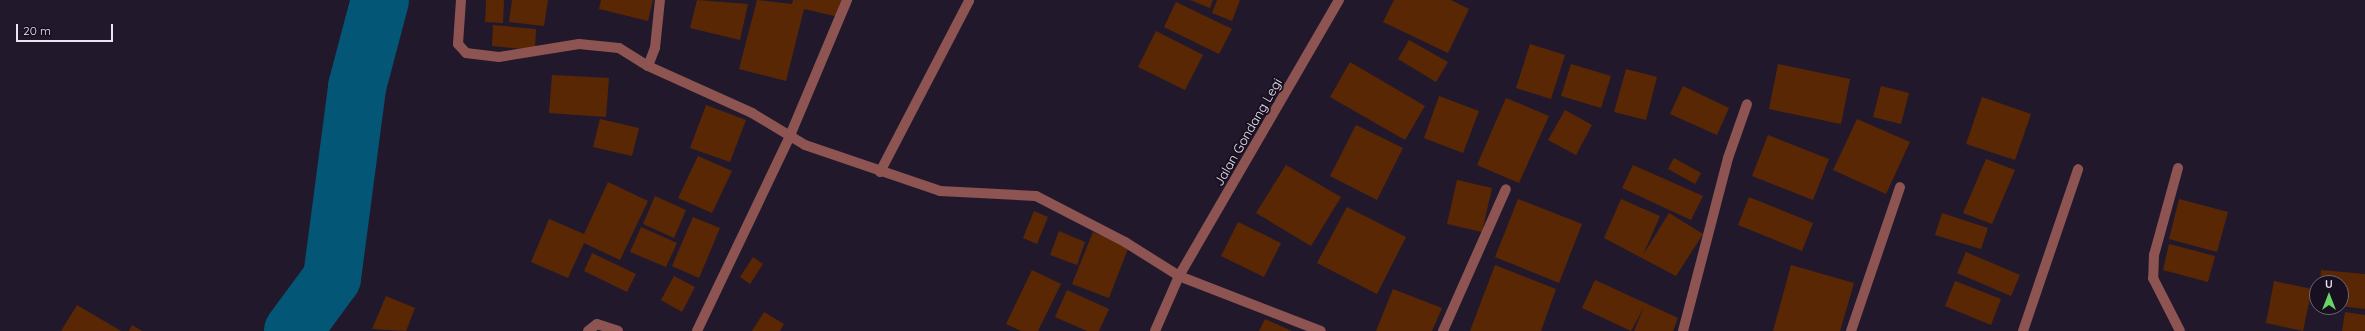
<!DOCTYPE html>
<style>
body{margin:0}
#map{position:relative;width:2365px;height:331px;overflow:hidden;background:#21192b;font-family:Quicksand,sans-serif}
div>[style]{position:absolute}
.river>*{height:58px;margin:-29px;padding:0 29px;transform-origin:29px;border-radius:29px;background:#035676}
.building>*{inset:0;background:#5a2704}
.minor>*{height:10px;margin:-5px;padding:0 5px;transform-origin:5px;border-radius:5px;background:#8d5452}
span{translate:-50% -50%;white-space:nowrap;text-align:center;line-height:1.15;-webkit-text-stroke:4px #181021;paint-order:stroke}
.street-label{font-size:13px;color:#eae5f1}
.north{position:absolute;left:2309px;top:275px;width:40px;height:40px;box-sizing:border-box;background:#181021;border:1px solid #6c6574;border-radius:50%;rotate:0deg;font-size:11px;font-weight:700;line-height:16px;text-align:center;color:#eae5f1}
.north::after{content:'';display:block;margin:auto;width:14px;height:18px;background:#67d466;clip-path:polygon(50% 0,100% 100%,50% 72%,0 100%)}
.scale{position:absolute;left:16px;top:24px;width:97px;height:18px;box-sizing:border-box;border:2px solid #eae5f1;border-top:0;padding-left:5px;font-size:12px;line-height:14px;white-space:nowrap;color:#eae5f1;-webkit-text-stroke:3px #181021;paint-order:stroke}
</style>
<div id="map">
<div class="river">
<div style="left:293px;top:331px;width:66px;rotate:-53.7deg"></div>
<div style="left:332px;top:278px;width:193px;rotate:-82.5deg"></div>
<div style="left:357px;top:87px;width:90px;rotate:-75.2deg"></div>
</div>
<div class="building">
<div style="clip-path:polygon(486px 0,504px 0,503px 23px,485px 22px)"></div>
<div style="clip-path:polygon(512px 0,548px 0,544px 26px,509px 22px)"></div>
<div style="clip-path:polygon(601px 0,653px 0,648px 21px,599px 9px)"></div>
<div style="clip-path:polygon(697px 0,748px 4px,740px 40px,690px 28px)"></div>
<div style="clip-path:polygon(757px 0,792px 4px,793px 0,844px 0,839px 17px,804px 9px,786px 81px,739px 69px)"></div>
<div style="clip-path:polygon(1190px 0,1213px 0,1210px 8px)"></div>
<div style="clip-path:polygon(1217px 0,1240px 0,1232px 21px,1212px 13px)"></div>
<div style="clip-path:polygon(1394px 0,1451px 0,1469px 9px,1448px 53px,1383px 22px)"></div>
<div style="clip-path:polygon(1176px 2px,1232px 29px,1219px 54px,1164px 27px)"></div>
<div style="clip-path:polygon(493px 25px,536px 29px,535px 50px,492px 46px)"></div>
<div style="clip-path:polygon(1156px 31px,1203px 55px,1185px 90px,1138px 67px)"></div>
<div style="clip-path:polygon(1409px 40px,1448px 62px,1436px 82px,1398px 59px)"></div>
<div style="clip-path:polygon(1530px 44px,1565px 55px,1551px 99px,1516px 88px)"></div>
<div style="clip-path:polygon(1350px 62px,1425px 106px,1405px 140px,1330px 97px)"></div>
<div style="clip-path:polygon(1571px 64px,1611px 76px,1601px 108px,1561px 96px)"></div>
<div style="clip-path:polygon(1778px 64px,1850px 79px,1841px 124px,1769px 109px)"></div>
<div style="clip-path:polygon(1626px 69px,1657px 77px,1646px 120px,1614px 112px)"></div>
<div style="clip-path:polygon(552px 75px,609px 78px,606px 117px,549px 113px)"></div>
<div style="clip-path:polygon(1683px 86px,1729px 108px,1717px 135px,1670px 114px)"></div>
<div style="clip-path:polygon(1881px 86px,1909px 93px,1901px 124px,1873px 117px)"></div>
<div style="clip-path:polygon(1439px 96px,1479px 111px,1463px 153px,1424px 138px)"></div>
<div style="clip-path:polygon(1982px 97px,2031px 114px,2015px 160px,1966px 144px)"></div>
<div style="clip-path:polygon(1506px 98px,1549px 116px,1519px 183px,1477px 165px)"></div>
<div style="clip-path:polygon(706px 105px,746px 120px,730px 162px,690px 148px)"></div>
<div style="clip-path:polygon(1565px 110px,1592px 125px,1576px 155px,1548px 140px)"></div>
<div style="clip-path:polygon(600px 119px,639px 128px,632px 156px,593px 147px)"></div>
<div style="clip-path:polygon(1857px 119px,1910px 142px,1886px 194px,1833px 170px)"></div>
<div style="clip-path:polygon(1356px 125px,1403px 148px,1377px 200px,1330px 176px)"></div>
<div style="clip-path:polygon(1768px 135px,1829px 159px,1813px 200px,1752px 176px)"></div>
<div style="clip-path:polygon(698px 156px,732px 171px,712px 213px,678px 198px)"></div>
<div style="clip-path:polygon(1674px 158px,1701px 173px,1695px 184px,1668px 169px)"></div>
<div style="clip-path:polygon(1986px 159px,2015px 170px,1992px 224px,1963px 213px)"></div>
<div style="clip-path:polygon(1286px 165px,1341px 197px,1311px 246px,1256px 213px)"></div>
<div style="clip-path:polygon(1633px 165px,1703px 196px,1691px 220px,1622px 188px)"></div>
<div style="clip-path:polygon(1457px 180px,1492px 188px,1482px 232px,1447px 224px)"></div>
<div style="clip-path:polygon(608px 182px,648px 201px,620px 260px,584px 243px,568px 278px,531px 262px,549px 219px,584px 234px)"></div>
<div style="clip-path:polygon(655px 196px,686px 210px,674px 238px,643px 224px)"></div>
<div style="clip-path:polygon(1749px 197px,1813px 223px,1802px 251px,1738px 225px)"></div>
<div style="clip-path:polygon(1518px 199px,1582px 224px,1559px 283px,1495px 257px)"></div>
<div style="clip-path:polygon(1621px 199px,1660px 216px,1643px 255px,1669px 213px,1703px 234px,1676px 276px,1604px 238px)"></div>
<div style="clip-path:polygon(2179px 199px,2228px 212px,2217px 252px,2169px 239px)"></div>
<div style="clip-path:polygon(1347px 207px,1406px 237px,1377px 294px,1317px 263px)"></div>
<div style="clip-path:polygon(1034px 211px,1048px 217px,1037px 244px,1023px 238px)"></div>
<div style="clip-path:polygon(1942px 213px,1988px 228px,1981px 249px,1935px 235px)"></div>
<div style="clip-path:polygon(693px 217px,720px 228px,699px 278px,672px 266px)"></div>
<div style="clip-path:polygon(1238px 222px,1281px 243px,1264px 277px,1221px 256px)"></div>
<div style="clip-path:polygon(641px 227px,677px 243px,666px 267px,630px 252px)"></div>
<div style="clip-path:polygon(1059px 231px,1085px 242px,1077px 265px,1050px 255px)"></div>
<div style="clip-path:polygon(1093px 232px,1129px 246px,1109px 298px,1072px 284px)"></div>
<div style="clip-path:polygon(2169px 244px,2215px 256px,2208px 282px,2163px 270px)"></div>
<div style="clip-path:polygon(1966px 252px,2020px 275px,2011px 296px,1957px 273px)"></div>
<div style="clip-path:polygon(592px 253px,636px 274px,627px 292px,584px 271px)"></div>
<div style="clip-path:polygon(753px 257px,763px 264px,750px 284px,740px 277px)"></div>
<div style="clip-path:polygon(1495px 265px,1556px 289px,1541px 331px,1470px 331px)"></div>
<div style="clip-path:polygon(1791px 265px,1854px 283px,1840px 331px,1773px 331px)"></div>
<div style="clip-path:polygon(1032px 270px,1061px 284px,1038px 331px,1021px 331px,1006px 324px)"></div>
<div style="clip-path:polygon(2321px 270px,2365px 274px,2365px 309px,2341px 306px,2341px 283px,2320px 283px)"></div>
<div style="clip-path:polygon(674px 276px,695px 287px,682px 312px,661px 300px)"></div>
<div style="clip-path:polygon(1595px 280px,1678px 318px,1673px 331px,1634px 331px,1644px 307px,1631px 331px,1582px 308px)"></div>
<div style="clip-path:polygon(1955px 281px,2001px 299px,1991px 325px,1945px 306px)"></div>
<div style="clip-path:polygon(2274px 281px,2312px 289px,2303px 331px,2266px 323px)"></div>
<div style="clip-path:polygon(1393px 289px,1442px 308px,1432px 331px,1376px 331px)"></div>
<div style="clip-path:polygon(1067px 290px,1109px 309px,1099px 331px,1087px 331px,1055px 317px)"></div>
<div style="clip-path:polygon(386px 296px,415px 308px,406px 331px,372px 329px)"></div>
<div style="clip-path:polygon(77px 305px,121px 331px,61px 331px)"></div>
<div style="clip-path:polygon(764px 312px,784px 324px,780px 331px,752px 331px)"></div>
<div style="clip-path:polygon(2345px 312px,2365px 315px,2365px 331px,2342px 331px)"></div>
<div style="clip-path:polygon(1265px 319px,1292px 331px,1259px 331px)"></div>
<div style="clip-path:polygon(132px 325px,142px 331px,129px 331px)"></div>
</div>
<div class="minor">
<div style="left:461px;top:0;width:44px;rotate:93.9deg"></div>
<div style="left:458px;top:44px;width:12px;rotate:48deg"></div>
<div style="left:466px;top:53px;width:33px;rotate:7deg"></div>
<div style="left:499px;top:57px;width:81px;rotate:-9.2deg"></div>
<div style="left:579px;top:44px;width:40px;rotate:5.7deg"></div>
<div style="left:619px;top:48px;width:34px;rotate:32deg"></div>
<div style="left:648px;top:66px;width:114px;rotate:24.3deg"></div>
<div style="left:752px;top:113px;width:62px;rotate:31.1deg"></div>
<div style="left:805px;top:145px;width:143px;rotate:18.8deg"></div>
<div style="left:940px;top:191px;width:96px;rotate:3deg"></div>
<div style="left:1036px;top:196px;width:100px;rotate:27.3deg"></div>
<div style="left:1125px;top:242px;width:64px;rotate:32.2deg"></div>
<div style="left:1179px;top:276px;width:152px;rotate:21.2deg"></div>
<div style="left:648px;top:66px;width:19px;rotate:-69deg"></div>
<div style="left:655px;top:48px;width:48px;rotate:-84.1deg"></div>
<div style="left:2178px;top:168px;width:90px;rotate:105.4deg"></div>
<div style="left:2154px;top:255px;width:23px;rotate:92deg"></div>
<div style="left:2153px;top:278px;width:59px;rotate:63deg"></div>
<div style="left:880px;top:172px;width:193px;rotate:-62.5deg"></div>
<div style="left:588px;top:331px;width:11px;rotate:-38deg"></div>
<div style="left:597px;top:324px;width:22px;rotate:18deg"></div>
<div style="left:697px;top:331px;width:214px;rotate:-64.5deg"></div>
<div style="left:789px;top:138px;width:150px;rotate:-67.2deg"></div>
<div style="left:1155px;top:331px;width:60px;rotate:-66.4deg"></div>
<div style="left:1179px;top:276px;width:319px;rotate:-59.9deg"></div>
<div style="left:1443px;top:331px;width:155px;rotate:-66.1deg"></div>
<div style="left:1683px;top:331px;width:179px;rotate:-75.4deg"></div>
<div style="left:1728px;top:158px;width:57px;rotate:-70.6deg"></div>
<div style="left:1851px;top:331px;width:152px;rotate:-71.2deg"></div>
<div style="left:2023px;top:331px;width:171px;rotate:-71.2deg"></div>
</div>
<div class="street-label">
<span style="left:1248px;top:132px;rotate:-60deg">Jalan Gondang Legi</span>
</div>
<div class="north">U</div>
<div class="scale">20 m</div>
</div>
